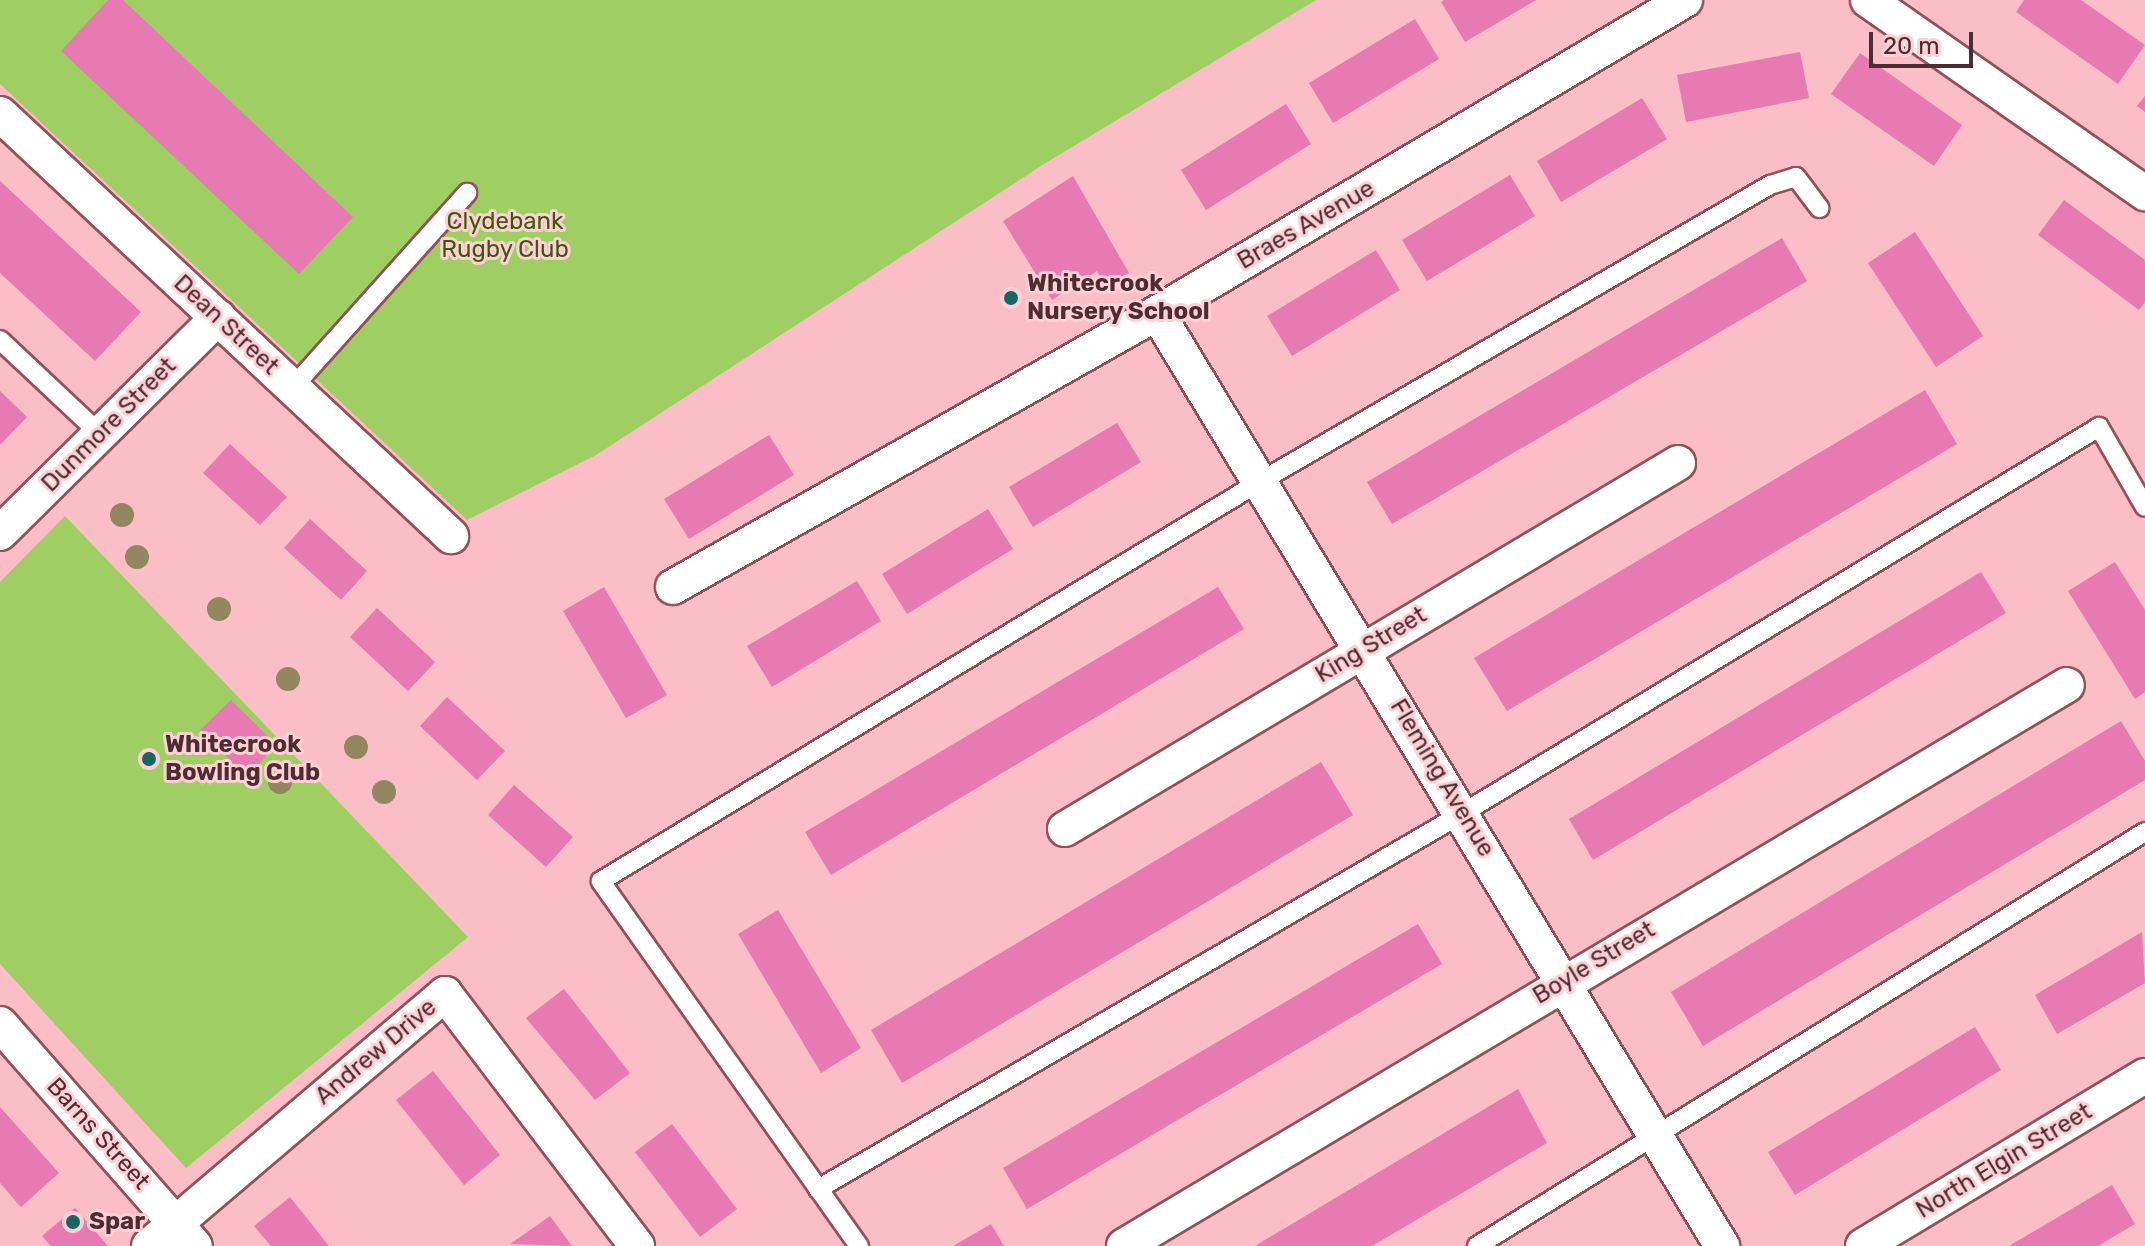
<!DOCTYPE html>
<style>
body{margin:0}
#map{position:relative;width:2145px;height:1246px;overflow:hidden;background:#fbbdc6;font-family:Rubik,sans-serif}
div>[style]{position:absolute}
.green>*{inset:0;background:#9fcf62}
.building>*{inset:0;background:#e77ab3}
.roads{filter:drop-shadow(2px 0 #92505c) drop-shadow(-2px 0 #92505c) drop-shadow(0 2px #92505c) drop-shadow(0 -2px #92505c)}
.service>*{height:18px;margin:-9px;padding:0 9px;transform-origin:9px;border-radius:9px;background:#fff}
.minor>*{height:34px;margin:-17px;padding:0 17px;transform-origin:17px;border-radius:17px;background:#fff}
.trees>*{width:24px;height:24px;margin:-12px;border-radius:50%;background:#92875f}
.dots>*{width:22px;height:22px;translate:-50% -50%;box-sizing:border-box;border:4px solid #ffcfd6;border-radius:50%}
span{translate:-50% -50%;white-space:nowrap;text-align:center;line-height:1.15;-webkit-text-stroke:6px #ffcfd6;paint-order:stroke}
.park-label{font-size:24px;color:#3d5a0b}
.street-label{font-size:24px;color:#4b2d32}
.poi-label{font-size:24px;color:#4b2d32;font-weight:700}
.left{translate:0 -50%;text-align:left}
.scale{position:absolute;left:1869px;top:32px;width:104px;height:36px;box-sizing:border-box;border:4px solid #4b2d32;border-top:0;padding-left:10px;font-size:24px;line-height:28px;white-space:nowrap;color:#4b2d32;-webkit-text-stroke:6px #ffcfd6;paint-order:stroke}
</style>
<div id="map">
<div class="green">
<div style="clip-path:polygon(0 0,1316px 0,1044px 164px,596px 455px,467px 520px,0 84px)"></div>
<div style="clip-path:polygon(65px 516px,468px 937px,186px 1168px,0 964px,0 582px)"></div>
</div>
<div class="building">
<div style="clip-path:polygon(108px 0,123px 0,353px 217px,299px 274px,61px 51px)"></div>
<div style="clip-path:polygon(1536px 0,1465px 42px,1441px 2px,1444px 0)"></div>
<div style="clip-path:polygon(2024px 0,2081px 0,2145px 45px,2118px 84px,2016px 12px)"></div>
<div style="clip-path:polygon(1415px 19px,1439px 59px,1333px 123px,1309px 83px)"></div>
<div style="clip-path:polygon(1800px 52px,1809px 98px,1686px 122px,1677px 75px)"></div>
<div style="clip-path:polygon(1860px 53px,1962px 125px,1934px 166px,1831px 94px)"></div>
<div style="clip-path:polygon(2145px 96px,2145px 112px,2137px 106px)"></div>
<div style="clip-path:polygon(1642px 98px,1667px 139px,1561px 202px,1537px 161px)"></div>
<div style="clip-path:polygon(1286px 104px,1311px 144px,1206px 210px,1181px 170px)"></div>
<div style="clip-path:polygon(1510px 175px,1535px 216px,1427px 281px,1402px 240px)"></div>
<div style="clip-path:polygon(1073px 176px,1129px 273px,1105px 285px,1097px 271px,1052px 300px,1003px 221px)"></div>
<div style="clip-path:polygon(0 181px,141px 312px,95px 361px,0 273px)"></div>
<div style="clip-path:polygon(2064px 200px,2145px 260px,2145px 302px,2139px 310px,2038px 235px)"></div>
<div style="clip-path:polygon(1915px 232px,1983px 336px,1936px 367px,1868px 263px)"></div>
<div style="clip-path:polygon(1782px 238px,1807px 281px,1392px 524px,1367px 482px)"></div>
<div style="clip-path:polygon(1376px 250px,1400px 290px,1292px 356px,1267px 316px)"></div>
<div style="clip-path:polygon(1925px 390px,1957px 444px,1507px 711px,1474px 658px)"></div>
<div style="clip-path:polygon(0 391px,27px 417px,0 445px)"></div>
<div style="clip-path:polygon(1117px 423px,1141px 462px,1033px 527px,1009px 487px)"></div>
<div style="clip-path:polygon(769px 435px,794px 475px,689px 539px,664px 499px)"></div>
<div style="clip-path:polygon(230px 444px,287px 497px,260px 525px,203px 473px)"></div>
<div style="clip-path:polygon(988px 509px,1013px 549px,907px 614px,882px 574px)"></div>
<div style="clip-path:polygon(310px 519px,367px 571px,341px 600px,284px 548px)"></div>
<div style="clip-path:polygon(2115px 562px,2145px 610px,2145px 692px,2135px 699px,2068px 591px)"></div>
<div style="clip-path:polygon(1981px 572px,2006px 613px,1593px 860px,1569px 819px)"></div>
<div style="clip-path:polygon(857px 581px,881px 621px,772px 687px,747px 646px)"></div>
<div style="clip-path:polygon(604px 587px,667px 695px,626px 718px,563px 611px)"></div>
<div style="clip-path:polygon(1218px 587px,1244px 629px,831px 875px,805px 832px)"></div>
<div style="clip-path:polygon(377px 608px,435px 662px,408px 691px,350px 637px)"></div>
<div style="clip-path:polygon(447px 697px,505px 751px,477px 780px,420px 726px)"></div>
<div style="clip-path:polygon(231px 700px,277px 745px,246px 776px,200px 730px)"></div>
<div style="clip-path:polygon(2121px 721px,2145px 761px,2145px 780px,1703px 1046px,1671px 992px)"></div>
<div style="clip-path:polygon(1321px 762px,1353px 815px,902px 1083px,871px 1030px)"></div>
<div style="clip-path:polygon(514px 785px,573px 837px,546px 867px,488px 815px)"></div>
<div style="clip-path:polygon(778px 910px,861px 1048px,821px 1073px,738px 934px)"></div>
<div style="clip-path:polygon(1418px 924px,1442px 964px,1027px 1209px,1003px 1168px)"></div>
<div style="clip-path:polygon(2142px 932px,2145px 983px,2057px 1034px,2035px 995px)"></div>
<div style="clip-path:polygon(564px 989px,630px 1073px,595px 1100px,526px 1018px)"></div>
<div style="clip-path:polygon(1975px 1027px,2001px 1070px,1795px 1195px,1768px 1152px)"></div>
<div style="clip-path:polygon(433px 1071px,500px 1155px,464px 1185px,396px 1100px)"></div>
<div style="clip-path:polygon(1518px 1089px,1547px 1143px,1372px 1246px,1255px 1246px)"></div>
<div style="clip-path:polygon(0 1107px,59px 1173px,21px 1207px,0 1183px)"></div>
<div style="clip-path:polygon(672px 1124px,737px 1209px,700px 1237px,635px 1152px)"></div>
<div style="clip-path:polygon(2112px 1185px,2135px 1224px,2098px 1246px,2009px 1246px)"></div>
<div style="clip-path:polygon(290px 1197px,329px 1246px,271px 1246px,254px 1226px)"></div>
<div style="clip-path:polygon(75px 1208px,108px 1246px,51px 1246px,42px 1236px)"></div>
<div style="clip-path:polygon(550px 1216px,572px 1246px,510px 1244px)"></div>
<div style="clip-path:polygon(991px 1224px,1004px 1246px,953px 1246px)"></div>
</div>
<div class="roads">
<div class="service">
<div style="left:0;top:340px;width:136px;rotate:43.2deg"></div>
<div style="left:293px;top:387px;width:261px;rotate:-48.1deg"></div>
<div style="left:818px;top:1189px;width:747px;rotate:-30.24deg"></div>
<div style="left:1463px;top:813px;width:744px;rotate:-31.25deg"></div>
<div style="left:2099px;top:427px;width:92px;rotate:60.1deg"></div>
<div style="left:859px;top:1246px;width:447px;rotate:-125.3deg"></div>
<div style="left:601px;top:881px;width:772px;rotate:-31.22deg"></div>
<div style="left:1261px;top:481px;width:589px;rotate:-30.18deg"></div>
<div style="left:1770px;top:185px;width:27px;rotate:-17deg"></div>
<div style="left:1796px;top:177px;width:39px;rotate:53deg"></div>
<div style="left:1477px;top:1246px;width:786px;rotate:-31.79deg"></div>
</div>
<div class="minor">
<div style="left:1868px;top:0;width:338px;rotate:34.9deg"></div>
<div style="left:0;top:114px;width:618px;rotate:43.1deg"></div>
<div style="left:1157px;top:313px;width:1091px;rotate:58.8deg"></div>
<div style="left:0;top:533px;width:307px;rotate:-44.7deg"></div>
<div style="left:673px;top:587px;width:556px;rotate:-29.51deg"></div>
<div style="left:1157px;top:313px;width:614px;rotate:-30.66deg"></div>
<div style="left:1065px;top:829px;width:714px;rotate:-30.84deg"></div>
<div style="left:0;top:1024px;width:295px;rotate:48.7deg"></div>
<div style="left:149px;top:1246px;width:389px;rotate:-40.4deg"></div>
<div style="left:445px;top:994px;width:317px;rotate:52.7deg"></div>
<div style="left:1124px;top:1246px;width:1097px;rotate:-30.75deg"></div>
<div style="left:1863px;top:1246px;width:329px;rotate:-31.1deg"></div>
</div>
</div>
<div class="trees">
<div style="left:122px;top:515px"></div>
<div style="left:137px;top:557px"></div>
<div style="left:219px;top:609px"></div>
<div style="left:288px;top:679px"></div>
<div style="left:356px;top:747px"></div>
<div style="left:280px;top:782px"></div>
<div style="left:384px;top:792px"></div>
</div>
<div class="dots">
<div style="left:1011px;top:298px;background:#186561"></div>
<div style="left:149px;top:759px;background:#186561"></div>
<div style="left:73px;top:1222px;background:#186561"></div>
</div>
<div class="park-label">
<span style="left:505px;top:236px">Clydebank<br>Rugby Club</span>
</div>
<div class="street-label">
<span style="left:1306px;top:225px;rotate:-30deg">Braes Avenue</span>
<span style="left:226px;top:325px;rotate:43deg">Dean Street</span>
<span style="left:109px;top:425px;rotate:-45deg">Dunmore Street</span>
<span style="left:1371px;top:645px;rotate:-31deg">King Street</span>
<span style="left:1442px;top:778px;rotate:59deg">Fleming Avenue</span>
<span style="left:1594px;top:963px;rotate:-31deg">Boyle Street</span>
<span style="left:376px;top:1052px;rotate:-40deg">Andrew Drive</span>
<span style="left:98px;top:1134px;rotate:48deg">Barns Street</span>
<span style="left:2004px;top:1161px;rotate:-31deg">North Elgin Street</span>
</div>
<div class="poi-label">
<span class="left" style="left:1027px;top:298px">Whitecrook<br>Nursery School</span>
<span class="left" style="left:165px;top:759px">Whitecrook<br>Bowling Club</span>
<span class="left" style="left:89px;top:1222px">Spar</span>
</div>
<div class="scale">20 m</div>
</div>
